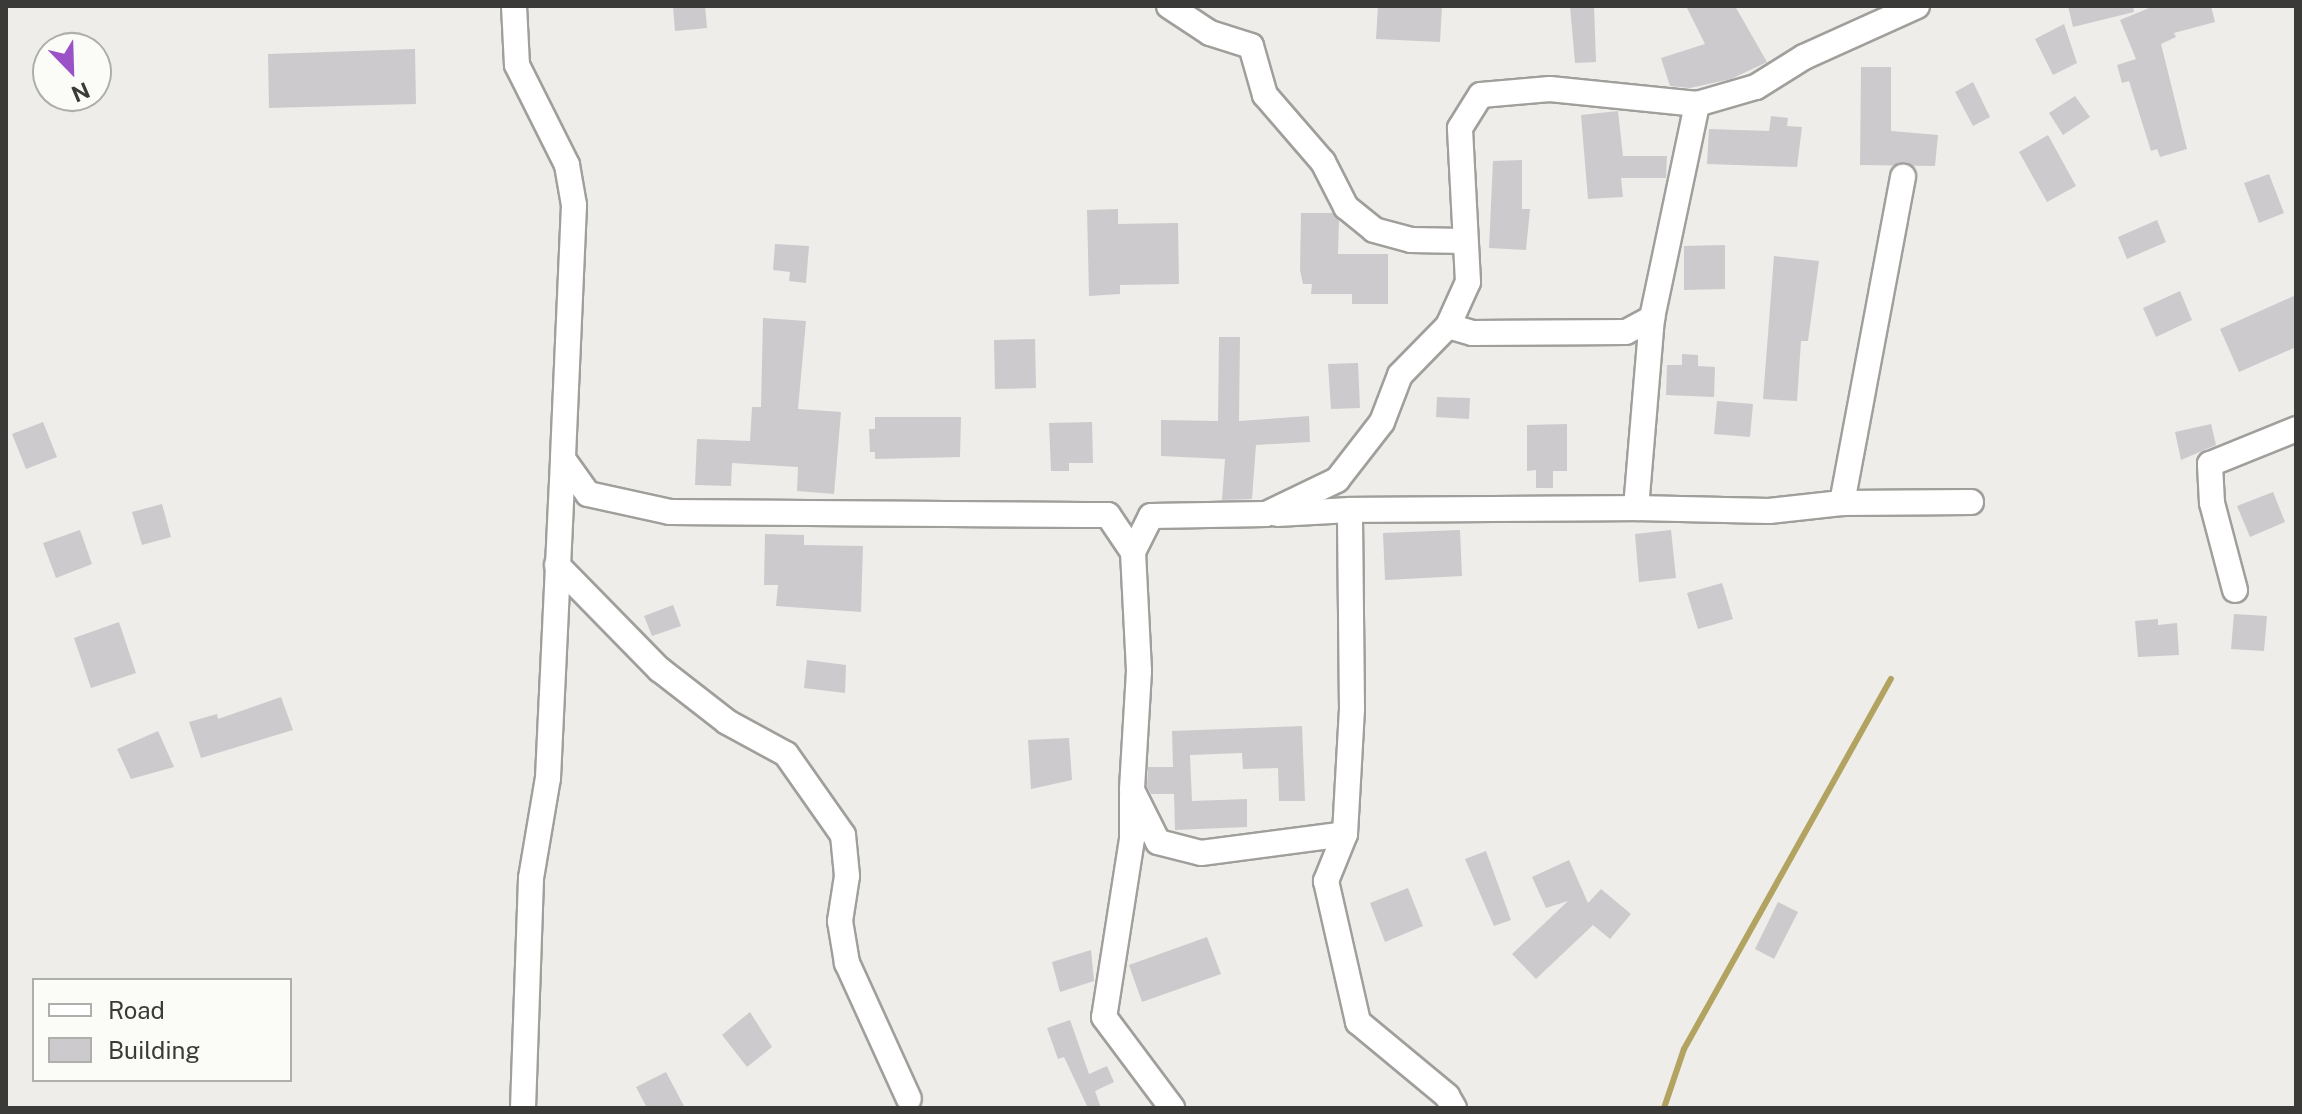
<!DOCTYPE html>
<style>
body{margin:0}
#map{position:relative;width:2302px;height:1114px;overflow:hidden;background:#eeedea;font-family:"Public Sans",sans-serif}
div>[style]{position:absolute}
.stream>*{height:6px;margin:-3px;padding:0 3px;transform-origin:3px;border-radius:3px;background:#b3a360}
.building>*{inset:0;background:#cccacd}
.roads{filter:drop-shadow(2px 0 #a09f9c) drop-shadow(-2px 0 #a09f9c) drop-shadow(0 2px #a09f9c) drop-shadow(0 -2px #a09f9c)}
.street>*{height:24px;margin:-12px;padding:0 12px;transform-origin:12px;border-radius:12px;background:#fff}
span{translate:-50% -50%;white-space:nowrap;text-align:center;line-height:1.15;-webkit-text-stroke:6px #fbfbf7;paint-order:stroke}
.frame{position:absolute;inset:0;border:8px solid #3a3a38;pointer-events:none}
.legend{position:absolute;left:32px;top:978px;width:260px;height:104px;box-sizing:border-box;background:#fbfbf7;border:2px solid #aeaeab;margin:0;padding:10px 14px;list-style:none;font-size:24px;color:#3a3a38}
.legend li{display:flex;align-items:center;gap:16px;height:40px}
.legend b{width:40px;border:2px solid #aeaeab}
.north{position:absolute;left:32px;top:32px;width:80px;height:80px;box-sizing:border-box;background:#fbfbf7;border:2px solid #aeaeab;border-radius:50%;rotate:157deg;font-size:22px;font-weight:700;line-height:32px;text-align:center;color:#3a3a38}
.north::after{content:'';display:block;margin:auto;width:28px;height:36px;background:#9b52c6;clip-path:polygon(50% 0,100% 100%,50% 72%,0 100%)}
</style>
<div id="map">
<div class="stream">
<div style="left:1664px;top:1108px;width:62px;rotate:-71.3deg"></div>
<div style="left:1684px;top:1049px;width:424px;rotate:-60.8deg"></div>
</div>
<div class="building">
<div style="clip-path:polygon(673px 6px,705px 6px,707px 28px,675px 31px)"></div>
<div style="clip-path:polygon(1378px 6px,1442px 6px,1440px 42px,1376px 39px)"></div>
<div style="clip-path:polygon(1570px 6px,1594px 6px,1596px 62px,1575px 63px)"></div>
<div style="clip-path:polygon(1686px 6px,1735px 6px,1767px 62px,1731px 79px,1690px 88px,1670px 86px,1661px 58px,1705px 44px)"></div>
<div style="clip-path:polygon(2068px 6px,2133px 6px,2134px 12px,2073px 27px)"></div>
<div style="clip-path:polygon(2154px 6px,2211px 6px,2215px 22px,2174px 33px,2176px 37px,2161px 44px,2187px 149px,2160px 157px,2157px 149px,2151px 151px,2129px 81px,2122px 83px,2117px 65px,2136px 59px,2120px 20px)"></div>
<div style="clip-path:polygon(2064px 24px,2077px 63px,2053px 75px,2035px 39px)"></div>
<div style="clip-path:polygon(415px 49px,416px 104px,269px 108px,268px 54px)"></div>
<div style="clip-path:polygon(1861px 67px,1891px 67px,1891px 131px,1938px 135px,1935px 166px,1860px 165px)"></div>
<div style="clip-path:polygon(1973px 82px,1990px 117px,1973px 126px,1955px 92px)"></div>
<div style="clip-path:polygon(2075px 96px,2090px 117px,2063px 135px,2049px 113px)"></div>
<div style="clip-path:polygon(1618px 111px,1623px 156px,1667px 156px,1666px 178px,1621px 178px,1623px 197px,1588px 199px,1581px 115px)"></div>
<div style="clip-path:polygon(1771px 116px,1788px 118px,1787px 126px,1802px 127px,1797px 167px,1707px 164px,1709px 129px,1769px 131px)"></div>
<div style="clip-path:polygon(2048px 135px,2076px 186px,2047px 202px,2019px 152px)"></div>
<div style="clip-path:polygon(1522px 160px,1522px 209px,1530px 209px,1526px 250px,1489px 248px,1493px 161px)"></div>
<div style="clip-path:polygon(2269px 174px,2284px 213px,2259px 223px,2244px 183px)"></div>
<div style="clip-path:polygon(1118px 209px,1118px 224px,1178px 223px,1179px 284px,1120px 285px,1120px 294px,1089px 296px,1087px 210px)"></div>
<div style="clip-path:polygon(1301px 213px,1332px 213px,1339px 221px,1338px 254px,1388px 254px,1388px 304px,1352px 304px,1352px 294px,1311px 294px,1312px 284px,1303px 284px,1300px 270px)"></div>
<div style="clip-path:polygon(2157px 220px,2166px 242px,2127px 259px,2118px 237px)"></div>
<div style="clip-path:polygon(775px 244px,809px 246px,806px 283px,789px 281px,790px 272px,773px 270px)"></div>
<div style="clip-path:polygon(1725px 245px,1725px 289px,1684px 290px,1684px 246px)"></div>
<div style="clip-path:polygon(1774px 256px,1819px 261px,1808px 341px,1801px 341px,1797px 401px,1763px 399px)"></div>
<div style="clip-path:polygon(2180px 291px,2192px 320px,2156px 337px,2143px 308px)"></div>
<div style="clip-path:polygon(2296px 295px,2296px 347px,2239px 372px,2220px 329px)"></div>
<div style="clip-path:polygon(763px 318px,806px 321px,798px 409px,841px 412px,834px 494px,797px 491px,798px 467px,732px 463px,731px 486px,695px 485px,697px 439px,750px 441px,752px 407px,761px 407px)"></div>
<div style="clip-path:polygon(1219px 337px,1240px 337px,1239px 421px,1309px 416px,1310px 442px,1256px 445px,1252px 499px,1222px 500px,1225px 459px,1161px 456px,1161px 420px,1218px 421px)"></div>
<div style="clip-path:polygon(1035px 339px,1036px 388px,995px 389px,994px 340px)"></div>
<div style="clip-path:polygon(1682px 354px,1698px 355px,1698px 366px,1715px 367px,1714px 397px,1666px 395px,1667px 365px,1682px 365px)"></div>
<div style="clip-path:polygon(1358px 363px,1360px 408px,1331px 409px,1328px 364px)"></div>
<div style="clip-path:polygon(1437px 397px,1470px 398px,1469px 419px,1436px 417px)"></div>
<div style="clip-path:polygon(1717px 401px,1753px 404px,1750px 437px,1714px 434px)"></div>
<div style="clip-path:polygon(875px 417px,961px 417px,960px 457px,875px 459px,875px 452px,870px 452px,869px 429px,875px 429px)"></div>
<div style="clip-path:polygon(43px 422px,57px 457px,26px 469px,12px 434px)"></div>
<div style="clip-path:polygon(1092px 422px,1093px 463px,1069px 463px,1069px 471px,1051px 471px,1049px 423px)"></div>
<div style="clip-path:polygon(1567px 424px,1567px 471px,1553px 471px,1553px 488px,1536px 488px,1536px 470px,1527px 471px,1527px 425px)"></div>
<div style="clip-path:polygon(2211px 424px,2216px 445px,2181px 460px,2175px 432px)"></div>
<div style="clip-path:polygon(2273px 492px,2285px 522px,2250px 537px,2237px 506px)"></div>
<div style="clip-path:polygon(162px 504px,171px 537px,142px 545px,132px 512px)"></div>
<div style="clip-path:polygon(80px 530px,92px 564px,56px 578px,43px 543px)"></div>
<div style="clip-path:polygon(1460px 530px,1462px 576px,1385px 580px,1383px 533px)"></div>
<div style="clip-path:polygon(1671px 530px,1676px 578px,1639px 582px,1635px 534px)"></div>
<div style="clip-path:polygon(765px 534px,804px 535px,804px 545px,863px 546px,861px 612px,776px 606px,778px 585px,764px 585px)"></div>
<div style="clip-path:polygon(1722px 583px,1733px 619px,1698px 629px,1687px 593px)"></div>
<div style="clip-path:polygon(673px 605px,681px 626px,652px 636px,644px 616px)"></div>
<div style="clip-path:polygon(2234px 614px,2267px 616px,2264px 651px,2231px 649px)"></div>
<div style="clip-path:polygon(2158px 619px,2158px 625px,2177px 623px,2179px 655px,2138px 657px,2135px 621px)"></div>
<div style="clip-path:polygon(119px 622px,136px 673px,91px 688px,74px 638px)"></div>
<div style="clip-path:polygon(807px 660px,846px 665px,845px 693px,804px 688px)"></div>
<div style="clip-path:polygon(281px 697px,293px 730px,201px 758px,189px 722px,217px 714px,218px 719px)"></div>
<div style="clip-path:polygon(1302px 726px,1305px 801px,1279px 801px,1278px 768px,1243px 769px,1242px 753px,1190px 755px,1192px 801px,1247px 799px,1247px 827px,1175px 830px,1174px 794px,1151px 794px,1147px 787px,1148px 767px,1173px 767px,1172px 731px)"></div>
<div style="clip-path:polygon(158px 731px,174px 767px,131px 779px,117px 749px)"></div>
<div style="clip-path:polygon(1069px 738px,1072px 780px,1031px 789px,1028px 740px)"></div>
<div style="clip-path:polygon(1486px 851px,1511px 920px,1494px 926px,1465px 859px)"></div>
<div style="clip-path:polygon(1569px 860px,1588px 903px,1601px 889px,1631px 914px,1610px 939px,1593px 925px,1536px 979px,1512px 954px,1568px 901px,1546px 908px,1532px 877px)"></div>
<div style="clip-path:polygon(1408px 888px,1423px 926px,1385px 942px,1370px 903px)"></div>
<div style="clip-path:polygon(1778px 902px,1798px 912px,1774px 959px,1755px 949px)"></div>
<div style="clip-path:polygon(1207px 937px,1221px 974px,1142px 1002px,1129px 965px)"></div>
<div style="clip-path:polygon(1091px 950px,1094px 981px,1060px 992px,1052px 962px)"></div>
<div style="clip-path:polygon(750px 1012px,772px 1047px,747px 1067px,722px 1035px)"></div>
<div style="clip-path:polygon(1070px 1020px,1089px 1074px,1107px 1066px,1114px 1082px,1095px 1091px,1101px 1108px,1088px 1108px,1064px 1057px,1058px 1059px,1047px 1028px)"></div>
<div style="clip-path:polygon(666px 1072px,685px 1108px,647px 1108px,636px 1087px)"></div>
</div>
<div class="roads">
<div class="street">
<div style="left:514px;top:6px;width:59px;rotate:87.1deg"></div>
<div style="left:517px;top:65px;width:112px;rotate:63.4deg"></div>
<div style="left:567px;top:165px;width:41px;rotate:80.1deg"></div>
<div style="left:574px;top:205px;width:254px;rotate:92.5deg"></div>
<div style="left:563px;top:459px;width:43px;rotate:54.5deg"></div>
<div style="left:588px;top:494px;width:84px;rotate:12.4deg"></div>
<div style="left:670px;top:512px;width:438px;rotate:0.4deg"></div>
<div style="left:1108px;top:515px;width:45px;rotate:56deg"></div>
<div style="left:1133px;top:552px;width:40px;rotate:-63.4deg"></div>
<div style="left:1151px;top:516px;width:115px;rotate:-1deg"></div>
<div style="left:1266px;top:514px;width:79px;rotate:-25.6deg"></div>
<div style="left:1337px;top:480px;width:73px;rotate:-52.2deg"></div>
<div style="left:1382px;top:422px;width:50px;rotate:-69deg"></div>
<div style="left:1400px;top:375px;width:69px;rotate:-45.6deg"></div>
<div style="left:1448px;top:326px;width:25px;rotate:16deg"></div>
<div style="left:1472px;top:333px;width:154px;rotate:-0.4deg"></div>
<div style="left:1626px;top:332px;width:30px;rotate:-28deg"></div>
<div style="left:1169px;top:6px;width:49px;rotate:33.4deg"></div>
<div style="left:1210px;top:33px;width:43px;rotate:17.6deg"></div>
<div style="left:1251px;top:46px;width:51px;rotate:74.1deg"></div>
<div style="left:1265px;top:95px;width:89px;rotate:49.1deg"></div>
<div style="left:1323px;top:162px;width:51px;rotate:62.9deg"></div>
<div style="left:1346px;top:207px;width:36px;rotate:39deg"></div>
<div style="left:1374px;top:230px;width:38px;rotate:15deg"></div>
<div style="left:1411px;top:240px;width:53px;rotate:1.1deg"></div>
<div style="left:1448px;top:326px;width:48px;rotate:-65.6deg"></div>
<div style="left:1468px;top:282px;width:154px;rotate:-93deg"></div>
<div style="left:1460px;top:128px;width:39px;rotate:-58deg"></div>
<div style="left:1481px;top:95px;width:69px;rotate:-5deg"></div>
<div style="left:1550px;top:89px;width:148px;rotate:5.8deg"></div>
<div style="left:1842px;top:503px;width:332px;rotate:-79.4deg"></div>
<div style="left:1636px;top:508px;width:133px;rotate:1.3deg"></div>
<div style="left:1769px;top:511px;width:73px;rotate:-6.3deg"></div>
<div style="left:1842px;top:503px;width:129px;rotate:-0.4deg"></div>
<div style="left:1277px;top:514px;width:73px;rotate:-3.1deg"></div>
<div style="left:1133px;top:552px;width:119px;rotate:87.1deg"></div>
<div style="left:1139px;top:671px;width:119px;rotate:93.4deg"></div>
<div style="left:1132px;top:790px;width:58px;rotate:63.4deg"></div>
<div style="left:1158px;top:842px;width:44px;rotate:14.3deg"></div>
<div style="left:1201px;top:853px;width:145px;rotate:-7.5deg"></div>
<div style="left:1345px;top:834px;width:125px;rotate:-86.8deg"></div>
<div style="left:1352px;top:709px;width:199px;rotate:-90.6deg"></div>
<div style="left:1350px;top:510px;width:286px;rotate:-0.4deg"></div>
<div style="left:1636px;top:508px;width:191px;rotate:-85.2deg"></div>
<div style="left:1652px;top:318px;width:219px;rotate:-78.1deg"></div>
<div style="left:1697px;top:104px;width:61px;rotate:-16.1deg"></div>
<div style="left:1756px;top:87px;width:57px;rotate:-32deg"></div>
<div style="left:1804px;top:57px;width:124px;rotate:-24.3deg"></div>
<div style="left:557px;top:565px;width:146px;rotate:45.6deg"></div>
<div style="left:659px;top:669px;width:86px;rotate:37.9deg"></div>
<div style="left:727px;top:722px;width:67px;rotate:28.5deg"></div>
<div style="left:786px;top:754px;width:99px;rotate:54.9deg"></div>
<div style="left:843px;top:835px;width:41px;rotate:84.4deg"></div>
<div style="left:847px;top:876px;width:46px;rotate:98.8deg"></div>
<div style="left:840px;top:921px;width:43px;rotate:80.5deg"></div>
<div style="left:847px;top:963px;width:149px;rotate:65.5deg"></div>
<div style="left:2235px;top:590px;width:90px;rotate:-104.8deg"></div>
<div style="left:2212px;top:503px;width:39px;rotate:-93deg"></div>
<div style="left:2210px;top:464px;width:93px;rotate:-22.1deg"></div>
<div style="left:1132px;top:796px;width:43px;rotate:90deg"></div>
<div style="left:1132px;top:839px;width:180px;rotate:98.9deg"></div>
<div style="left:1104px;top:1017px;width:114px;rotate:53.2deg"></div>
<div style="left:1345px;top:834px;width:51px;rotate:112deg"></div>
<div style="left:1326px;top:881px;width:145px;rotate:77.2deg"></div>
<div style="left:1358px;top:1022px;width:116px;rotate:39.7deg"></div>
<div style="left:1447px;top:1096px;width:14px;rotate:60deg"></div>
<div style="left:523px;top:1108px;width:230px;rotate:-88deg"></div>
<div style="left:531px;top:878px;width:101px;rotate:-80.4deg"></div>
<div style="left:548px;top:778px;width:319px;rotate:-87.3deg"></div>
</div>
</div>
<div class="frame"></div>
<ul class="legend">
<li><b style="height:10px;background:#fff"></b>Road</li>
<li><b style="height:22px;background:#cccacd"></b>Building</li>
</ul>
<div class="north">N</div>
</div>
